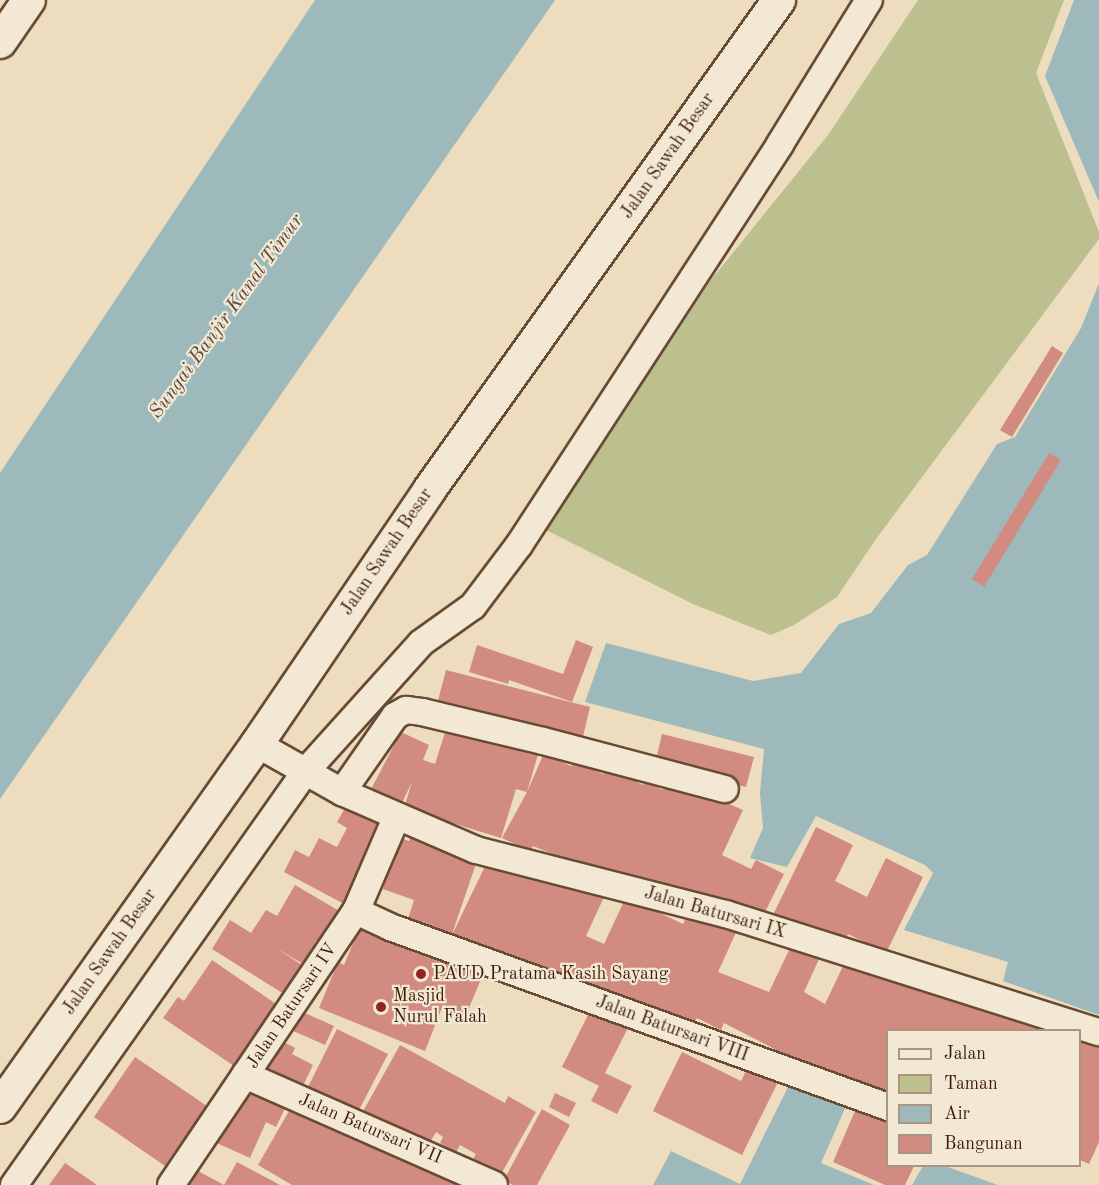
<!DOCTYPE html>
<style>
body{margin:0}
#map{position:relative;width:1099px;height:1185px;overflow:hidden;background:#eddcbd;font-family:"Old Standard TT",serif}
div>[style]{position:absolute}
.green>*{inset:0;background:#bcbf8e}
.water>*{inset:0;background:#9db9bb}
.building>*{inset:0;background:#d18b81}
.roads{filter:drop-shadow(2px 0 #684b33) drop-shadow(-2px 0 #684b33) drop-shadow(0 2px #684b33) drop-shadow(0 -2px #684b33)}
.minor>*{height:26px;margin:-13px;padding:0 13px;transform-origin:13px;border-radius:13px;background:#f3e8d4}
.tertiary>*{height:32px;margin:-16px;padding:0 16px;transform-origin:16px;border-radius:16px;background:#f3e8d4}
.dots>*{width:16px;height:16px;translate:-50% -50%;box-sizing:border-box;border:3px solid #f3e8d4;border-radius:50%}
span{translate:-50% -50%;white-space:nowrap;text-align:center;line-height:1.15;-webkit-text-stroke:4.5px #f3e8d4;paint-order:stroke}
.street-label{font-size:18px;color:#3b1b05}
.poi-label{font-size:18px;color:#3b1b05}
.left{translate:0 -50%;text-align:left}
.water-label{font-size:20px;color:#584a3c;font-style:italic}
.legend{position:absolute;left:886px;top:1029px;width:195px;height:138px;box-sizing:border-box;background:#f3e8d4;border:2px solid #a99681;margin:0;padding:8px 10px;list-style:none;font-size:18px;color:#3b1b05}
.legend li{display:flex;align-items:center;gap:12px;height:30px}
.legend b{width:30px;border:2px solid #a99681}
</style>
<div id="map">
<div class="green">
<div style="clip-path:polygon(918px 0,1064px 0,1036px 73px,1099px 232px,1099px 239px,876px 539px,837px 597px,794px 625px,771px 635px,693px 604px,544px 529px,711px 280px,828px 135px)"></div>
</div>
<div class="water">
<div style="clip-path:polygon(315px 0,555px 0,0 799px,0 473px)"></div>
<div style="clip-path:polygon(1074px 0,1099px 0,1099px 202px,1045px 76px)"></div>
<div style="clip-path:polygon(1099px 283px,1099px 1015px,1003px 981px,1008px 962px,904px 930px,933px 873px,925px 865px,816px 816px,787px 867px,750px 858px,763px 828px,760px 793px,764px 749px,585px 702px,606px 643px,753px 681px,801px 673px,839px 624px,871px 613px,908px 565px,927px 555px,997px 444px,1015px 437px,1081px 328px)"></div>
<div style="clip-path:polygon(788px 1087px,847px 1104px,821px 1163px,874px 1185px,653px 1185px,671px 1151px,740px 1184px)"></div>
<div style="clip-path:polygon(923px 1166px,945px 1166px,998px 1185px,912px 1185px)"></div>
</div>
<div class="building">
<div style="clip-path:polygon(1052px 346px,1063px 353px,1012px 437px,1000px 430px)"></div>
<div style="clip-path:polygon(1049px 453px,1061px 460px,984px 587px,972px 579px)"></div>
<div style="clip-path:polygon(576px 640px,593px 647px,572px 702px,509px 680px,508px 684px,469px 672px,477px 645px,563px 674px)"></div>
<div style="clip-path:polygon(446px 670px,590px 707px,581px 745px,436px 708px)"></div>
<div style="clip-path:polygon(448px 723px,539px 751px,527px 792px,544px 753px,571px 766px,574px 761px,603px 774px,607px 767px,643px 785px,645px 782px,663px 790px,667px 782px,692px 795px,695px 789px,743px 810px,722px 855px,751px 869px,756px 860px,784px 874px,763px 916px,735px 903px,732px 909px,648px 885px,623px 873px,622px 876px,603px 867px,601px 872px,585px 864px,584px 867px,533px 846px,530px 851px,502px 838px,527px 792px,516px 789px,501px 838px,404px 808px,412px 782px,400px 807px,369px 793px,401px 732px,429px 745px,423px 760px,435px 764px)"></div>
<div style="clip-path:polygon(662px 734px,754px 757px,746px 787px,655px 764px)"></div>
<div style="clip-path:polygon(349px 801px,390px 823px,346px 905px,284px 872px,295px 850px,309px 857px,319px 838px,337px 847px,347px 828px,337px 822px)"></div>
<div style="clip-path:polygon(816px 827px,853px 845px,835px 881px,867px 897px,886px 858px,923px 877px,886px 953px,848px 934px,845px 942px,813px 926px,807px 937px,771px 919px)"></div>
<div style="clip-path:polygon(412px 831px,479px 855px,451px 937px,407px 922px,414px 900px,383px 889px,397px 837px,409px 841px)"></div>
<div style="clip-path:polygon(488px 860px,525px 877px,528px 872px,562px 888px,565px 883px,604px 897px,586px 936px,604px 944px,626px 897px,683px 924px,690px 909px,738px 928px,718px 972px,769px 992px,792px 944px,820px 957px,804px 992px,825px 1004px,846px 960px,1099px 1035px,1099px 1142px,1089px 1164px,1080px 1160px,1080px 1030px,888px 1030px,888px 1095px,825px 1070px,823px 1074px,724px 1023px,721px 1030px,697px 1018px,691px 1028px,613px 991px,610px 997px,547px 968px,545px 970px,528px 962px,526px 965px,451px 937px)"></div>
<div style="clip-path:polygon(295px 885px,341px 912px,323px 943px,317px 940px,303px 964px,276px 948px,305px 967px,287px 996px,212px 949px,230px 920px,251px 933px,266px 910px,277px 916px)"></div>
<div style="clip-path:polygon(360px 927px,454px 965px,457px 961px,484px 972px,466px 1015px,443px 1005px,425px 1051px,319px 1008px,338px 962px,344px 965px)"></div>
<div style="clip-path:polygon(212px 960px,279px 1006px,237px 1068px,163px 1018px,178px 997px,184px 1001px)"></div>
<div style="clip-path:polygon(592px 1007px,629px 1026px,605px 1073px,632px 1086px,617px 1114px,591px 1101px,599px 1086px,562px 1067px)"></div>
<div style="clip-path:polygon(298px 1010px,334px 1026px,325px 1045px,289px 1029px)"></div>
<div style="clip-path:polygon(337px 1029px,388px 1054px,359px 1110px,331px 1097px,326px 1106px,304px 1095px)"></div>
<div style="clip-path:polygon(274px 1037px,295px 1048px,292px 1054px,313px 1065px,300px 1092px,257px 1071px)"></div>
<div style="clip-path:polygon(400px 1045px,505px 1103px,508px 1096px,536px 1112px,500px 1176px,472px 1161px,476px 1154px,460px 1145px,456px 1152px,440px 1143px,443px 1137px,436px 1132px,429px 1144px,405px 1131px,401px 1137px,361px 1115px)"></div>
<div style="clip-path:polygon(682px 1052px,741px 1081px,747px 1069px,777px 1084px,742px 1155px,653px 1111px)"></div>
<div style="clip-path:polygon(135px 1057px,207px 1106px,165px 1166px,94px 1117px)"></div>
<div style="clip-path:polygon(246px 1086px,287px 1104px,276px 1127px,266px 1122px,250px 1158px,210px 1140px)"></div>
<div style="clip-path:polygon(555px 1093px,576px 1103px,569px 1117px,549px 1107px)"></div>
<div style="clip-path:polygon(293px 1104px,362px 1144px,364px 1139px,401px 1160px,402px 1156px,459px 1185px,292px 1185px,258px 1165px)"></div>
<div style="clip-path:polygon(858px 1104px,888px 1117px,888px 1166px,914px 1166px,905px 1185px,885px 1185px,833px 1162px)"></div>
<div style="clip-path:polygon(542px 1109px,570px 1125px,537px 1185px,513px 1185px,504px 1180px)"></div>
<div style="clip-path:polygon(237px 1162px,280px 1185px,190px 1185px,198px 1171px,224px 1185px)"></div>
<div style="clip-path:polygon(65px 1163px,87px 1178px,97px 1185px,49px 1185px)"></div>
</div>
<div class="roads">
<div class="minor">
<div style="left:257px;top:744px;width:98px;rotate:29.5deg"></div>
<div style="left:342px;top:792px;width:146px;rotate:23.4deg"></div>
<div style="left:476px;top:850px;width:258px;rotate:14.4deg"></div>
<div style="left:726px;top:914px;width:391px;rotate:17.6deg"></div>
<div style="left:342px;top:792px;width:93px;rotate:-55.1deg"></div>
<div style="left:395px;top:716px;width:13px;rotate:-29deg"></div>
<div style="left:406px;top:710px;width:16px;rotate:7deg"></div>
<div style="left:422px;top:712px;width:124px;rotate:13.5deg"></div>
<div style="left:543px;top:741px;width:188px;rotate:14.8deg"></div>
<div style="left:356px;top:911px;width:38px;rotate:25deg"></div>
<div style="left:390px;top:927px;width:530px;rotate:19.87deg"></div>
<div style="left:245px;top:1075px;width:272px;rotate:23.8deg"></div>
<div style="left:14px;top:1185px;width:505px;rotate:-54.83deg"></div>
<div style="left:305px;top:772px;width:173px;rotate:-48deg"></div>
<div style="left:421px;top:643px;width:64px;rotate:-35.4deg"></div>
<div style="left:473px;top:606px;width:76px;rotate:-53deg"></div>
<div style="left:519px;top:545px;width:478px;rotate:-56.9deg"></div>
<div style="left:780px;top:144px;width:169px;rotate:-58.3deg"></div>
<div style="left:171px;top:1185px;width:331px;rotate:-56deg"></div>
<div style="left:356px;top:911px;width:101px;rotate:-66.7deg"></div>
</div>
<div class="tertiary">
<div style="left:0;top:42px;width:51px;rotate:-55.4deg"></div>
<div style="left:0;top:1107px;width:445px;rotate:-54.7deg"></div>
<div style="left:257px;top:744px;width:308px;rotate:-55.8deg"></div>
<div style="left:430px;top:489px;width:601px;rotate:-54.48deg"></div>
</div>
</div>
<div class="dots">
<div style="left:421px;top:974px;background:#8f2418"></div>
<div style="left:381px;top:1007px;background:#8f2418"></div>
</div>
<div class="street-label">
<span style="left:668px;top:156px;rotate:-55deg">Jalan Sawah Besar</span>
<span style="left:387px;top:552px;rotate:-56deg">Jalan Sawah Besar</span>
<span style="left:715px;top:913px;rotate:16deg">Jalan Batursari IX</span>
<span style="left:110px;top:952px;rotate:-55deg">Jalan Sawah Besar</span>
<span style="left:292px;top:1006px;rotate:-56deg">Jalan Batursari IV</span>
<span style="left:672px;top:1029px;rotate:20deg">Jalan Batursari VIII</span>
<span style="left:370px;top:1129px;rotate:23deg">Jalan Batursari VII</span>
</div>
<div class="poi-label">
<span class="left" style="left:433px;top:974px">PAUD Pratama Kasih Sayang</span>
<span class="left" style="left:393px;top:1007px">Masjid<br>Nurul Falah</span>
</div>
<div class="water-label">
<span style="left:227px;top:317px;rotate:-54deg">Sungai Banjir Kanal Timur</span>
</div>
<ul class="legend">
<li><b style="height:8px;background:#f3e8d4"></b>Jalan</li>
<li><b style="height:16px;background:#bcbf8e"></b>Taman</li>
<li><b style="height:16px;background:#9db9bb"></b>Air</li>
<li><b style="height:16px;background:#d18b81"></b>Bangunan</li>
</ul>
</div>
